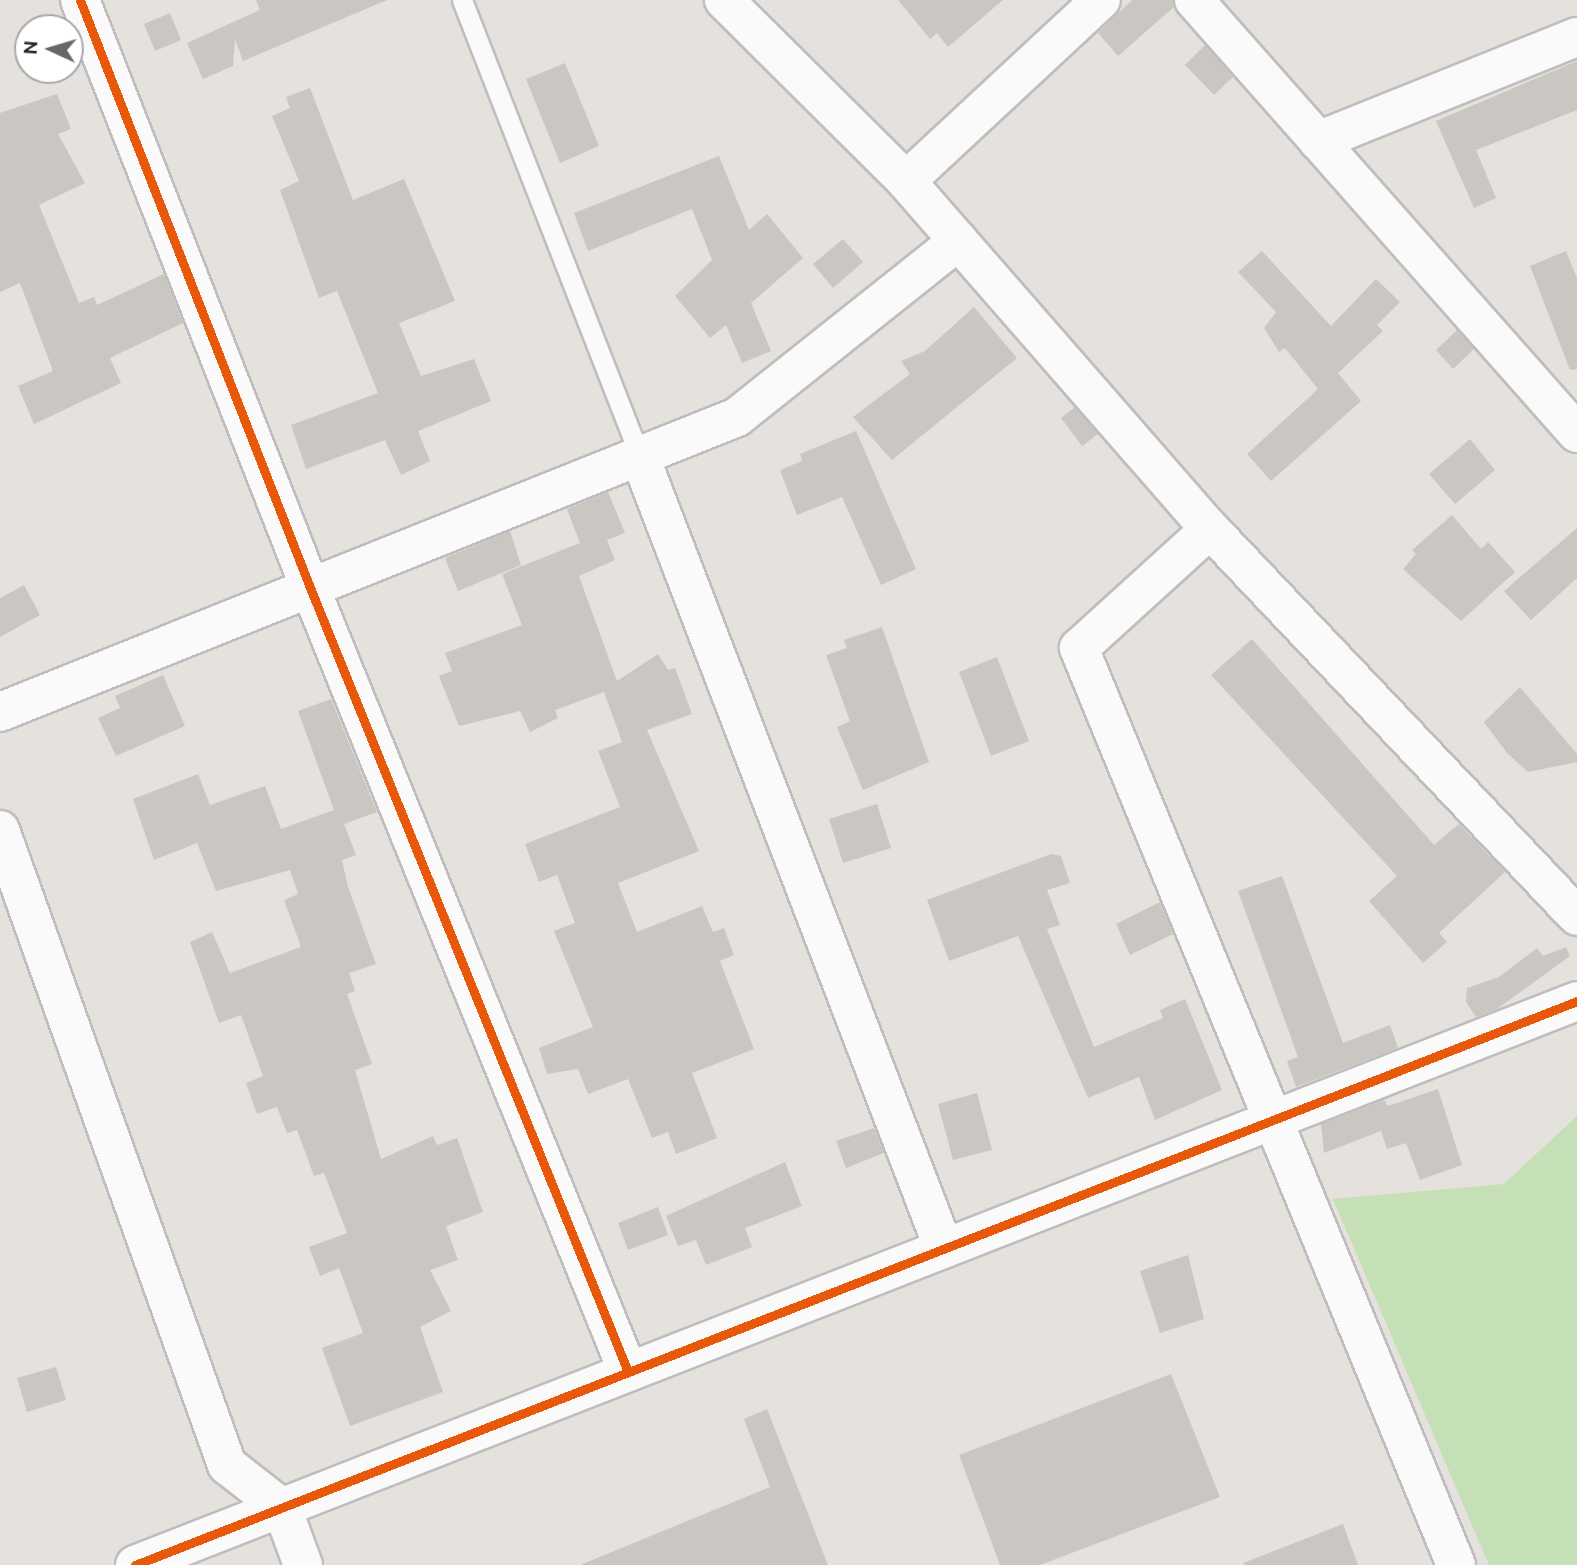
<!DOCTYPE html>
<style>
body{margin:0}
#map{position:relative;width:1577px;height:1565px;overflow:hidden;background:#e5e1dc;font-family:Ubuntu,sans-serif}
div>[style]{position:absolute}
.green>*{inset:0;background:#c5dfb6}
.building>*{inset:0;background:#cac7c3}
.roads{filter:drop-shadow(2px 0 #bfbdbd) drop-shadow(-2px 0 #bfbdbd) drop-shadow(0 2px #bfbdbd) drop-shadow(0 -2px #bfbdbd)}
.lane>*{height:19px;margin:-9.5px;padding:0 9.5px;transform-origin:9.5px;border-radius:9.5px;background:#fbfafa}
.street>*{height:38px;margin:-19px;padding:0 19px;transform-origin:19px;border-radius:19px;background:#fbfafa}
.cycleway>*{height:9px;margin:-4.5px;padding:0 4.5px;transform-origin:4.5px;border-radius:4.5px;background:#e8590c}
span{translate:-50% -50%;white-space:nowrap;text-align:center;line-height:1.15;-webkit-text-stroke:5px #fff;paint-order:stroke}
.north{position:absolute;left:14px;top:14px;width:70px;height:70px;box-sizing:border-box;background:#fff;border:2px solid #a8a8a8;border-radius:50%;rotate:274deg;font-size:19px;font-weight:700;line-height:28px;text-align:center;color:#262626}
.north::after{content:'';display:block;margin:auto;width:24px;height:32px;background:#696766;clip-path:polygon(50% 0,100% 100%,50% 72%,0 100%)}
</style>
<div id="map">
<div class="green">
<div style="clip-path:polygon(1577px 1116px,1577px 1565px,1489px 1565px,1333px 1199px,1504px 1184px)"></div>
</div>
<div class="building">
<div style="clip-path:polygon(256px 0,387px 0,243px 61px,235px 39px,233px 66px,203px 79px,187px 43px,260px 10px)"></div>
<div style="clip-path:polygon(898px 0,1003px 0,948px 47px,937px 33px,930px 39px)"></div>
<div style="clip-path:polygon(1132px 0,1173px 0,1174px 7px,1118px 56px,1098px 33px)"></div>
<div style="clip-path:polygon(170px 13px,181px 40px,155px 51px,144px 24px)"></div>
<div style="clip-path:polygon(1205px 45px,1233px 77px,1214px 95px,1185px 65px)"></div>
<div style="clip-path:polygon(1577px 61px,1577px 110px,1476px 150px,1496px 198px,1474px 208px,1436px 121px)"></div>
<div style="clip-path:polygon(565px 63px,599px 146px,560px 163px,526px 79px)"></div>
<div style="clip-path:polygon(310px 88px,353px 200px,404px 179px,455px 301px,399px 323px,421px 376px,474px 359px,491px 401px,418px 431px,430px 461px,401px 475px,385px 440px,306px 469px,291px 425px,378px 393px,337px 291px,319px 298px,280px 190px,299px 181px,272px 116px,290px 108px,286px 97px)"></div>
<div style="clip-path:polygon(57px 94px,71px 129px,58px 134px,85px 183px,39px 205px,79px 303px,94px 297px,97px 305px,164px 274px,183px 323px,110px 358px,121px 383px,34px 424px,18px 386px,53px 371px,20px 283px,0 292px,0 113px)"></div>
<div style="clip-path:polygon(719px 156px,749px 230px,767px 214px,803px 258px,751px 303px,771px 351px,742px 363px,726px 325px,710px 338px,675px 296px,712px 260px,692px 209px,588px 251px,574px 213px)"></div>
<div style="clip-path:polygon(843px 239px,863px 262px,833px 288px,813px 264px)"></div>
<div style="clip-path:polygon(1262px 251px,1331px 326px,1376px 279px,1400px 302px,1377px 325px,1383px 331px,1338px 373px,1361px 401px,1271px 481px,1247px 454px,1318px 389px,1285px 348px,1279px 352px,1264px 328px,1276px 312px,1238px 272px)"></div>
<div style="clip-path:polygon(1566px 251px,1577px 278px,1577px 369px,1570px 370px,1530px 266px)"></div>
<div style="clip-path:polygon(974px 307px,1017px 358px,892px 460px,853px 417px,910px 374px,901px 361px,925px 351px)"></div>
<div style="clip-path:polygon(1457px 330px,1474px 349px,1453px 369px,1436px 350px)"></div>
<div style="clip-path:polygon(1075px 407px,1098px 434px,1082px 446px,1061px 418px)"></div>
<div style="clip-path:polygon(856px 431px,916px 569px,881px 585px,842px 497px,797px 515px,780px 470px,802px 461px,800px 454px)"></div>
<div style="clip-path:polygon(1470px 439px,1495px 470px,1455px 504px,1429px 474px)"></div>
<div style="clip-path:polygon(608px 492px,625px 533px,607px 540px,615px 560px,579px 576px,617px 681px,658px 654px,668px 670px,675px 668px,692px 714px,647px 730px,699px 851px,618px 883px,637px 932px,702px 906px,713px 932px,724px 928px,734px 955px,720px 961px,754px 1049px,692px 1073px,717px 1138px,676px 1154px,668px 1132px,652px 1138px,628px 1079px,588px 1094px,578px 1069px,547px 1074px,539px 1048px,593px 1027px,554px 931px,575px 923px,557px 875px,539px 882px,525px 844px,620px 807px,598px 751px,622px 742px,604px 692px,555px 710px,558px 718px,530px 732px,520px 711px,459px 726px,439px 676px,452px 671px,445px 653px,522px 625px,502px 574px,580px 543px,567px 509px)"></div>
<div style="clip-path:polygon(1452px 515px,1481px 549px,1488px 542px,1515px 572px,1461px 621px,1403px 569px,1416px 554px,1412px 550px)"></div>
<div style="clip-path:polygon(1577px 528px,1577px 578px,1531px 620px,1504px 591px)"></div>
<div style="clip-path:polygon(510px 531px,521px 565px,458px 591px,445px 558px)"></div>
<div style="clip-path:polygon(24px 585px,40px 615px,0 637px,0 598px)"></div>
<div style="clip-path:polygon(882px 627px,929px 762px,863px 790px,837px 727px,850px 721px,826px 655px,847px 648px,844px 640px)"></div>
<div style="clip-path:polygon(1252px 639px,1434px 845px,1459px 824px,1505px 872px,1439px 933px,1447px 942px,1423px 963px,1369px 901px,1397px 876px,1211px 675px)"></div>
<div style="clip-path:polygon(997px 657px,1029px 741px,991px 756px,959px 672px)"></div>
<div style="clip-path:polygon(163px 675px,185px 726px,116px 756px,98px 718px,120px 708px,115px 696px)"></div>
<div style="clip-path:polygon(1520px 687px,1577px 754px,1577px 762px,1528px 772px,1507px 753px,1484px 722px)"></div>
<div style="clip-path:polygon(331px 699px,377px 812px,344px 824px,356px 855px,342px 860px,348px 887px,376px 964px,349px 973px,355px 991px,347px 994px,372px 1064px,355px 1070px,381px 1159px,433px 1136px,437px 1145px,457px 1138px,483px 1212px,446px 1226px,458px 1260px,430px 1270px,451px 1311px,420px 1327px,443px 1392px,350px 1426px,322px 1348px,363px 1333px,339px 1268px,320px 1276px,309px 1247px,347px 1233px,324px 1173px,314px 1176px,297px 1130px,287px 1133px,277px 1107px,257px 1114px,246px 1083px,263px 1076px,241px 1015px,219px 1023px,190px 942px,212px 932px,230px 973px,301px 947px,284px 900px,298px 894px,290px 870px,216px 891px,197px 843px,154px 860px,133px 799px,198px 774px,210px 805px,265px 786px,281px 829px,334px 810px,298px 711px)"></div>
<div style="clip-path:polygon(877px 804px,891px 848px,843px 863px,829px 819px)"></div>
<div style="clip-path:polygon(1051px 854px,1061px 856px,1070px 883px,1047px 890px,1060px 925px,1047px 929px,1094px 1047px,1163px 1018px,1160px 1010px,1185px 999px,1222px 1090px,1155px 1120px,1139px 1077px,1088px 1098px,1018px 936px,949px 961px,927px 900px)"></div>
<div style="clip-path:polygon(1282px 876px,1343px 1043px,1390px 1025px,1398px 1048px,1296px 1087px,1287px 1061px,1298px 1057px,1238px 891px)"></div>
<div style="clip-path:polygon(1160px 902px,1173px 934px,1130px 955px,1116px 924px)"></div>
<div style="clip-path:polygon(1566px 947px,1570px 956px,1497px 1009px,1476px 1017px,1466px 1002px,1467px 988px,1499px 977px,1537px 948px,1543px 956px)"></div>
<div style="clip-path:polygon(1438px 1089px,1462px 1165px,1420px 1180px,1406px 1143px,1387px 1149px,1381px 1131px,1324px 1153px,1321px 1124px,1384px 1100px,1388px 1106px)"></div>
<div style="clip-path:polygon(977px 1093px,992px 1150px,953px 1160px,938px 1104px)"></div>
<div style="clip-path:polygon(874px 1128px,884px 1153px,846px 1168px,836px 1141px)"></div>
<div style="clip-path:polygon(785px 1162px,802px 1206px,745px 1228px,752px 1247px,706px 1265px,696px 1240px,678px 1246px,666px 1216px)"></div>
<div style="clip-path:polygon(658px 1207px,668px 1235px,628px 1250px,618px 1223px)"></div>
<div style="clip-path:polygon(1188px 1255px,1204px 1319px,1160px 1333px,1140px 1271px)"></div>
<div style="clip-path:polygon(56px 1367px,66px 1400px,27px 1412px,17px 1378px)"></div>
<div style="clip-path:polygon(1171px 1374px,1220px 1497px,1040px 1565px,1000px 1565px,959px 1455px)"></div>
<div style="clip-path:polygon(767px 1409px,828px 1565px,580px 1565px,770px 1487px,744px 1419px)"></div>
<div style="clip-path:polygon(1343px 1524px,1358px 1565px,1244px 1565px,1243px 1563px)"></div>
</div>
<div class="roads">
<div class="lane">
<div style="left:462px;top:0;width:490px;rotate:68.7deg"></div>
</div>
<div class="street">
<div style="left:80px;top:0;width:634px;rotate:68.62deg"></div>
<div style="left:311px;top:590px;width:844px;rotate:67.93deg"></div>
<div style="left:724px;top:0;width:257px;rotate:44.8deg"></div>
<div style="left:906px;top:181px;width:462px;rotate:48.9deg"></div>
<div style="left:1210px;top:529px;width:533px;rotate:46.52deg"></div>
<div style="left:1194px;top:0;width:578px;rotate:48.51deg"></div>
<div style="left:1318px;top:141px;width:279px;rotate:-21.9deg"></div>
<div style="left:906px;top:181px;width:266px;rotate:-42.9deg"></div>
<div style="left:640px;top:457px;width:848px;rotate:69deg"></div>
<div style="left:1210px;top:529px;width:177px;rotate:137.7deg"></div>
<div style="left:1079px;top:648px;width:991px;rotate:67.65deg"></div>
<div style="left:0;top:712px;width:794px;rotate:-21.81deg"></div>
<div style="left:737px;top:417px;width:283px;rotate:-38.5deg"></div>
<div style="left:0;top:830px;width:674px;rotate:70.33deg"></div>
<div style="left:227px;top:1465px;width:70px;rotate:38deg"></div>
<div style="left:282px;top:1508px;width:61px;rotate:69.8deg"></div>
<div style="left:135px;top:1565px;width:1548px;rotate:-21.36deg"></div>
</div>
</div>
<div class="cycleway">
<div style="left:80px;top:0;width:634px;rotate:68.62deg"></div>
<div style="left:311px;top:590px;width:844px;rotate:67.93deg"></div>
<div style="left:135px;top:1565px;width:1548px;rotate:-21.36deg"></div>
</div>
<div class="north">N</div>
</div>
